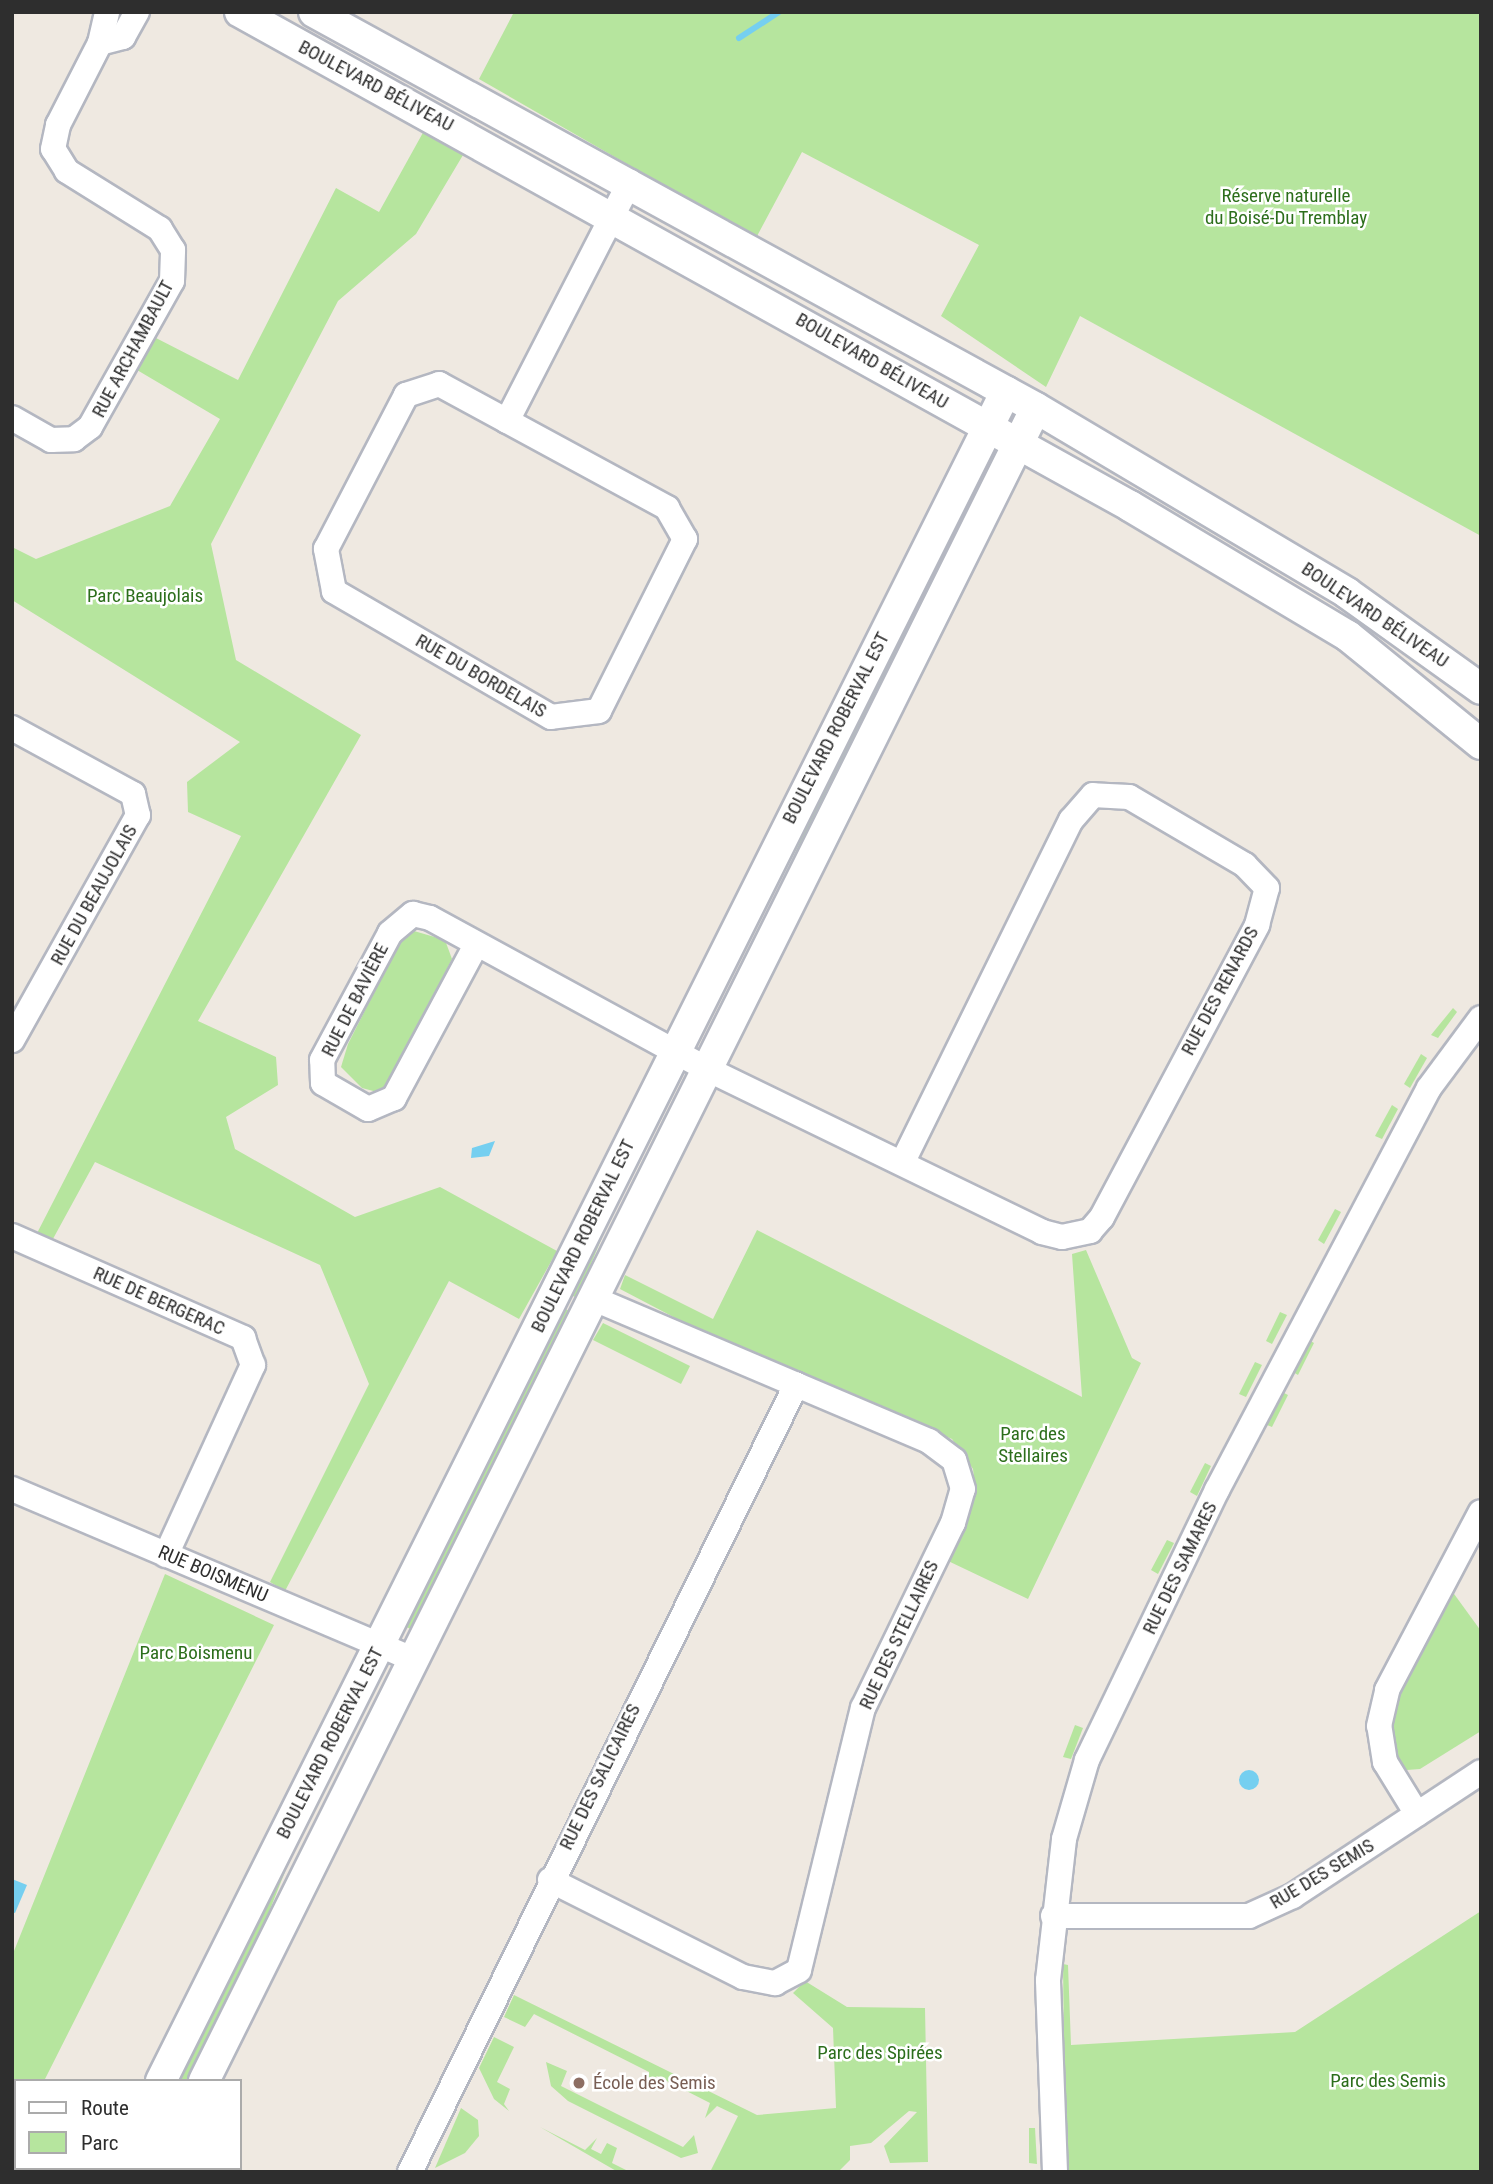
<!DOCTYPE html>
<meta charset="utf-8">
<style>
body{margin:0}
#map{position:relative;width:1493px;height:2184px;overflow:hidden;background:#efe9e1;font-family:"Roboto Condensed",sans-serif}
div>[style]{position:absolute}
.green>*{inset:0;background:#b6e59e}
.water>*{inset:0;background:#75cff0}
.round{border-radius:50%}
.stream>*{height:6px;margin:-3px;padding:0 3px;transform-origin:3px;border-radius:3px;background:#75cff0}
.roads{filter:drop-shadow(2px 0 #b4b7c1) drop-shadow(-2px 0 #b4b7c1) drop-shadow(0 2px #b4b7c1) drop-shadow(0 -2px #b4b7c1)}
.minor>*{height:24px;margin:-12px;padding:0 12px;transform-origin:12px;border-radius:12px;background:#fff}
.tertiary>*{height:30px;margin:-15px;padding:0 15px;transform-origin:15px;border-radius:15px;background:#fff}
.dots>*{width:19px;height:19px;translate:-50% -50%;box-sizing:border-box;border:4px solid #fff;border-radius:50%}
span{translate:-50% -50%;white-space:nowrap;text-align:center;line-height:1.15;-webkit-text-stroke:5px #fff;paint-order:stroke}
.street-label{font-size:19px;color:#2e2e2e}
.park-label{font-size:19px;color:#2c6e1b}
.education-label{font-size:19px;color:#785e54}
.left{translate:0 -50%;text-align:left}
.frame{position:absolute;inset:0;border:14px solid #2e2e2e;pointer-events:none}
.legend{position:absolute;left:14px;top:2079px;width:228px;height:91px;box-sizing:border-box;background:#fff;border:2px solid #ababab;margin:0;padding:9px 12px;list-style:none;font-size:21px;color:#2e2e2e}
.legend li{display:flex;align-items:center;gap:14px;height:35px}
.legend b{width:35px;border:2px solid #ababab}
</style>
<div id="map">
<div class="green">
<div style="clip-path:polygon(514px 12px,1481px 12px,1481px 536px,1080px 316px,1046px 387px,941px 316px,979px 245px,802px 152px,756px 238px,479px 79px)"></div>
<div style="clip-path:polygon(425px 129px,466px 150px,416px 234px,338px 301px,211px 544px,236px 660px,361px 735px,198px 1021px,276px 1057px,278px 1085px,226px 1117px,235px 1149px,355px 1217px,440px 1187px,557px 1251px,519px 1319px,449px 1281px,285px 1591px,270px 1582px,369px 1384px,320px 1265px,95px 1162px,48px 1248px,33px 1241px,241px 836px,188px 812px,187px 782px,240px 742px,12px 600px,12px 547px,36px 559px,170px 506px,220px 419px,137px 370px,154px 337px,238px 380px,336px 188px,379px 212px)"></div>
<div style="clip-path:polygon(928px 577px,889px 672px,769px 915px,826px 780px)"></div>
<div style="clip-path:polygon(414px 931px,445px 940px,452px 959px,389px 1085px,377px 1092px,362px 1088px,341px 1067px,348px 1044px,402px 937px)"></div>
<div style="clip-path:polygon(1453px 1008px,1457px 1012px,1438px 1038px,1431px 1035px)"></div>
<div style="clip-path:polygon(1421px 1054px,1427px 1058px,1410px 1088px,1404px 1084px)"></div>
<div style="clip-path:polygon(1392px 1105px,1398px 1109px,1382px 1139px,1375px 1136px)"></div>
<div style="clip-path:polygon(617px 1201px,577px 1298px,569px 1294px)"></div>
<div style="clip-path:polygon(1335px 1209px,1341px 1212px,1324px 1244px,1318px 1240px)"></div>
<div style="clip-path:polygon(757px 1230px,1082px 1397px,1072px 1254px,1086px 1250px,1132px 1358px,1141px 1363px,1028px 1599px,946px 1560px,975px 1487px,973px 1469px,952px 1439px,706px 1334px,620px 1289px,625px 1275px,713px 1319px)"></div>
<div style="clip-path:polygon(562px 1307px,571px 1312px,413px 1630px,404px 1626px)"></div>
<div style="clip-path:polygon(1280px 1312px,1287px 1315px,1272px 1344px,1266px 1341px)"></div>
<div style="clip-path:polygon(603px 1323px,690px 1366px,681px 1384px,593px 1340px)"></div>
<div style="clip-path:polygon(1309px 1340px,1314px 1343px,1298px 1375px,1293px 1372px)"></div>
<div style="clip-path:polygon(1255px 1362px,1262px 1365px,1246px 1397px,1239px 1394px)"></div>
<div style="clip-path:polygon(1282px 1392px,1288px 1395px,1272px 1427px,1267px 1425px)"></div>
<div style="clip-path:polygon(1205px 1463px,1211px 1466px,1197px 1496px,1190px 1492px)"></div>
<div style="clip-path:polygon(1167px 1540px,1174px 1543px,1158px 1574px,1151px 1570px)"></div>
<div style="clip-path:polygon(165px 1574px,274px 1625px,44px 2081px,16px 2081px,12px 2143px,12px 1956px)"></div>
<div style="clip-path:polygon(1449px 1587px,1481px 1631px,1481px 1731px,1420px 1769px,1407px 1770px,1395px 1763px,1385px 1741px,1392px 1690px)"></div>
<div style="clip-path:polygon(1075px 1725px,1083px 1728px,1071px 1759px,1063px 1757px)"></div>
<div style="clip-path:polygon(308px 1814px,259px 1937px,188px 2081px,176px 2081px)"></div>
<div style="clip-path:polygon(1481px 1911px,1481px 2172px,1055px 2172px,1052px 2047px,1064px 2046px,1063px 1964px,1068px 1965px,1071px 2045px,1295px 2032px)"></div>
<div style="clip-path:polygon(805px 1981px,847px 2007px,925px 2008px,928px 2162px,890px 2163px,884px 2146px,917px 2112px,909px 2111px,871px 2143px,850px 2146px,850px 2160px,838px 2172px,710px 2172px,738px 2116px,717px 2106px,705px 2118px,710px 2103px,657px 2076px,645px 2088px,649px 2072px,534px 2014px,525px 2027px,504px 2017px,514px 1995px,757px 2115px,836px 2108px,833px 2028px,793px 1993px)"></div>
<div style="clip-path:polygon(494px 2037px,514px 2047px,497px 2082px,510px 2089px,504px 2104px,509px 2111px,494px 2099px,479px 2068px)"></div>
<div style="clip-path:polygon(546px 2062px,567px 2071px,561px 2086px,683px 2147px,694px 2135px,698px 2153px,681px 2158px,568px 2101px,551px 2086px)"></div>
<div style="clip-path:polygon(461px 2108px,478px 2120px,479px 2136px,465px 2153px,435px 2168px)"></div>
<div style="clip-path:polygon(540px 2127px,585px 2150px,597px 2138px,591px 2149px,601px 2154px,607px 2143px,617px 2148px,612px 2163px,630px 2172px,618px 2172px)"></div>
<div style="clip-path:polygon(1029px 2128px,1035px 2128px,1037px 2164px,1029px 2163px)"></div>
</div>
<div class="water">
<div style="clip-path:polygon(495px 1141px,489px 1156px,471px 1158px,472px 1148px)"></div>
<div class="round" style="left:1239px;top:1770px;width:20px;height:20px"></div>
<div style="clip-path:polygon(12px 1879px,27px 1885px,15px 1913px,12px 1912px)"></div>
</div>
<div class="stream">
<div style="left:739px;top:38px;width:48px;rotate:-33deg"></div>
</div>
<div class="roads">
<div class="minor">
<div style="left:100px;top:43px;width:24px;rotate:-15deg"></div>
<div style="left:123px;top:37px;width:29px;rotate:-61deg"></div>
<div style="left:439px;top:384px;width:260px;rotate:28.5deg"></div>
<div style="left:667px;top:508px;width:36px;rotate:60deg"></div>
<div style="left:685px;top:539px;width:192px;rotate:116.6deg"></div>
<div style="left:599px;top:711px;width:48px;rotate:172.9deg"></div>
<div style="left:551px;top:717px;width:251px;rotate:-149.9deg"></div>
<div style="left:334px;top:591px;width:43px;rotate:-100.8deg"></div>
<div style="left:326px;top:549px;width:174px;rotate:-62.5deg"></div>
<div style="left:406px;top:395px;width:35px;rotate:-18deg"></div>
<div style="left:12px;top:418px;width:45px;rotate:29.4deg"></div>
<div style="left:51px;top:440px;width:23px;rotate:-2deg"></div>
<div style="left:74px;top:439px;width:20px;rotate:-37deg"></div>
<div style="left:90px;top:427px;width:167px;rotate:-60.7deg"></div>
<div style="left:172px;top:281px;width:31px;rotate:-88deg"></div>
<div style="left:173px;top:250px;width:25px;rotate:-122deg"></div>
<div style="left:160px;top:229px;width:110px;rotate:-148.1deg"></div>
<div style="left:67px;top:171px;width:26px;rotate:-122deg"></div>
<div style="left:53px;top:149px;width:25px;rotate:-78deg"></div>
<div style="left:58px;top:125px;width:92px;rotate:-62.9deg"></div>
<div style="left:100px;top:43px;width:32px;rotate:-77deg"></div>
<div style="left:507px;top:421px;width:269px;rotate:-62.8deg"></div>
<div style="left:12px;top:728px;width:138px;rotate:28.6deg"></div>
<div style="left:133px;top:794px;width:22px;rotate:77deg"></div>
<div style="left:138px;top:815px;width:258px;rotate:119.2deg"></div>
<div style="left:476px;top:945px;width:174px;rotate:118.2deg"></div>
<div style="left:394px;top:1098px;width:28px;rotate:157deg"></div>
<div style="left:368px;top:1109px;width:52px;rotate:-150deg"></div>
<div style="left:323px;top:1083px;width:23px;rotate:-92deg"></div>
<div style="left:322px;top:1060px;width:144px;rotate:-61.8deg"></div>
<div style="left:390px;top:933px;width:30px;rotate:-40deg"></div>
<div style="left:413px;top:914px;width:17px;rotate:13deg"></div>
<div style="left:430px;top:918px;width:318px;rotate:28.6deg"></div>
<div style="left:709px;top:1070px;width:370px;rotate:25.9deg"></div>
<div style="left:1042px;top:1232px;width:21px;rotate:14deg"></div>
<div style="left:1062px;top:1237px;width:29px;rotate:-12deg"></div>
<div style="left:1090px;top:1231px;width:18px;rotate:-49deg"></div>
<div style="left:1102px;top:1217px;width:331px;rotate:-62deg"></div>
<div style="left:1257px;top:925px;width:38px;rotate:-75deg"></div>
<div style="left:1267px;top:888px;width:32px;rotate:-134deg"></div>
<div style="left:1245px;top:865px;width:134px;rotate:-149.6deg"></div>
<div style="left:1129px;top:797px;width:36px;rotate:-177deg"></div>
<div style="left:1093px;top:795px;width:33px;rotate:131deg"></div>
<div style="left:1071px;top:820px;width:382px;rotate:116.2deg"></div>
<div style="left:12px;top:1236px;width:253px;rotate:23.8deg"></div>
<div style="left:243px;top:1338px;width:29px;rotate:70deg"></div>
<div style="left:253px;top:1365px;width:209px;rotate:114.6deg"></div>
<div style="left:12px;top:1489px;width:436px;rotate:23deg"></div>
<div style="left:1417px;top:1814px;width:61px;rotate:-121.6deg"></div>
<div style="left:1385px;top:1762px;width:36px;rotate:-99deg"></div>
<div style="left:1379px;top:1726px;width:37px;rotate:-77deg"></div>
<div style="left:1387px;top:1690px;width:201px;rotate:-62.2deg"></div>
<div style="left:550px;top:1880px;width:216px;rotate:26.7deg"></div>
<div style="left:743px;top:1977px;width:33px;rotate:11deg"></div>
<div style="left:775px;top:1983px;width:27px;rotate:-28deg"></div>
<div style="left:799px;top:1970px;width:270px;rotate:-76.3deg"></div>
<div style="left:863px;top:1708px;width:206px;rotate:-64.1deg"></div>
<div style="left:953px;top:1523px;width:35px;rotate:-74deg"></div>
<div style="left:963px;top:1489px;width:30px;rotate:-107deg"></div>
<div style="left:954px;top:1460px;width:31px;rotate:-143deg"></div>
<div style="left:929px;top:1441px;width:364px;rotate:-157deg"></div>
<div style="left:1053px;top:1916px;width:196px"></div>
<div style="left:1249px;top:1916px;width:48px;rotate:-24.4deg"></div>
<div style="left:1293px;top:1896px;width:225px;rotate:-33.4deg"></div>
<div style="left:129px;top:2168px;width:9px;rotate:27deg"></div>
<div style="left:410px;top:2172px;width:877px;rotate:-63.87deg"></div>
<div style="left:1055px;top:2172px;width:192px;rotate:-92.1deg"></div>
<div style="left:1048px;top:1980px;width:142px;rotate:-83.5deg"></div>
<div style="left:1064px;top:1839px;width:82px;rotate:-73.8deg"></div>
<div style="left:1087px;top:1760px;width:300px;rotate:-64.3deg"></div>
<div style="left:1217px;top:1490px;width:454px;rotate:-62.2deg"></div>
<div style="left:1429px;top:1088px;width:87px;rotate:-53.4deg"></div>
</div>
<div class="tertiary">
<div style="left:240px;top:12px;width:1018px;rotate:29.03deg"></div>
<div style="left:1130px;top:506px;width:254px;rotate:30.8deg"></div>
<div style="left:1348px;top:636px;width:171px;rotate:39.1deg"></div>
<div style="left:314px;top:12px;width:823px;rotate:28.74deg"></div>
<div style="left:1036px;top:408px;width:362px;rotate:30.7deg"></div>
<div style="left:1347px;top:593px;width:165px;rotate:35.6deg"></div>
<div style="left:161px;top:2081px;width:1889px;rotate:-63.43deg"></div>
<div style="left:204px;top:2081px;width:1868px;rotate:-63.56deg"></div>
<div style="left:115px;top:2172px;width:4px;rotate:-63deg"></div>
<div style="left:159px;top:2172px;width:4px;rotate:-63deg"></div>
</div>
</div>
<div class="dots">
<div style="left:579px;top:2083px;background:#8d6e63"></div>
</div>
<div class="street-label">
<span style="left:376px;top:86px;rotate:28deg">BOULEVARD BÉLIVEAU</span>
<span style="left:133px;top:349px;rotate:-62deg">RUE ARCHAMBAULT</span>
<span style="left:872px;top:361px;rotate:30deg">BOULEVARD BÉLIVEAU</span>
<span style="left:1375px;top:615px;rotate:34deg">BOULEVARD BÉLIVEAU</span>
<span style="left:481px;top:676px;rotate:30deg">RUE DU BORDELAIS</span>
<span style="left:836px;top:728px;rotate:-63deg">BOULEVARD ROBERVAL EST</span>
<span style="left:94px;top:895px;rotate:-61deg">RUE DU BEAUJOLAIS</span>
<span style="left:1220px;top:991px;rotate:-62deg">RUE DES RENARDS</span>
<span style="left:355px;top:1000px;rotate:-63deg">RUE DE BAVIÈRE</span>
<span style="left:583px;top:1236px;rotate:-64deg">BOULEVARD ROBERVAL EST</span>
<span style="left:159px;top:1301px;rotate:24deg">RUE DE BERGERAC</span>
<span style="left:1180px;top:1568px;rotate:-64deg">RUE DES SAMARES</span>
<span style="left:213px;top:1574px;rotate:23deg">RUE BOISMENU</span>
<span style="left:899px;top:1635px;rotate:-65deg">RUE DES STELLAIRES</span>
<span style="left:330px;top:1743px;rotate:-63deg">BOULEVARD ROBERVAL EST</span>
<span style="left:600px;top:1777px;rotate:-64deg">RUE DES SALICAIRES</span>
<span style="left:1322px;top:1874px;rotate:-31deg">RUE DES SEMIS</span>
</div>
<div class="park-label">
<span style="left:1286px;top:207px">Réserve naturelle<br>du Boisé-Du Tremblay</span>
<span style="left:145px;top:596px">Parc Beaujolais</span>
<span style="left:1033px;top:1445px">Parc des<br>Stellaires</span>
<span style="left:196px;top:1653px">Parc Boismenu</span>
<span style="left:880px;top:2053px">Parc des Spirées</span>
<span style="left:1388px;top:2081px">Parc des Semis</span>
</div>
<div class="education-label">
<span class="left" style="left:593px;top:2083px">École des Semis</span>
</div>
<div class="frame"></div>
<ul class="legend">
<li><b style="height:9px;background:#fff"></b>Route</li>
<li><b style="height:19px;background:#b6e59e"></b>Parc</li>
</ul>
</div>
